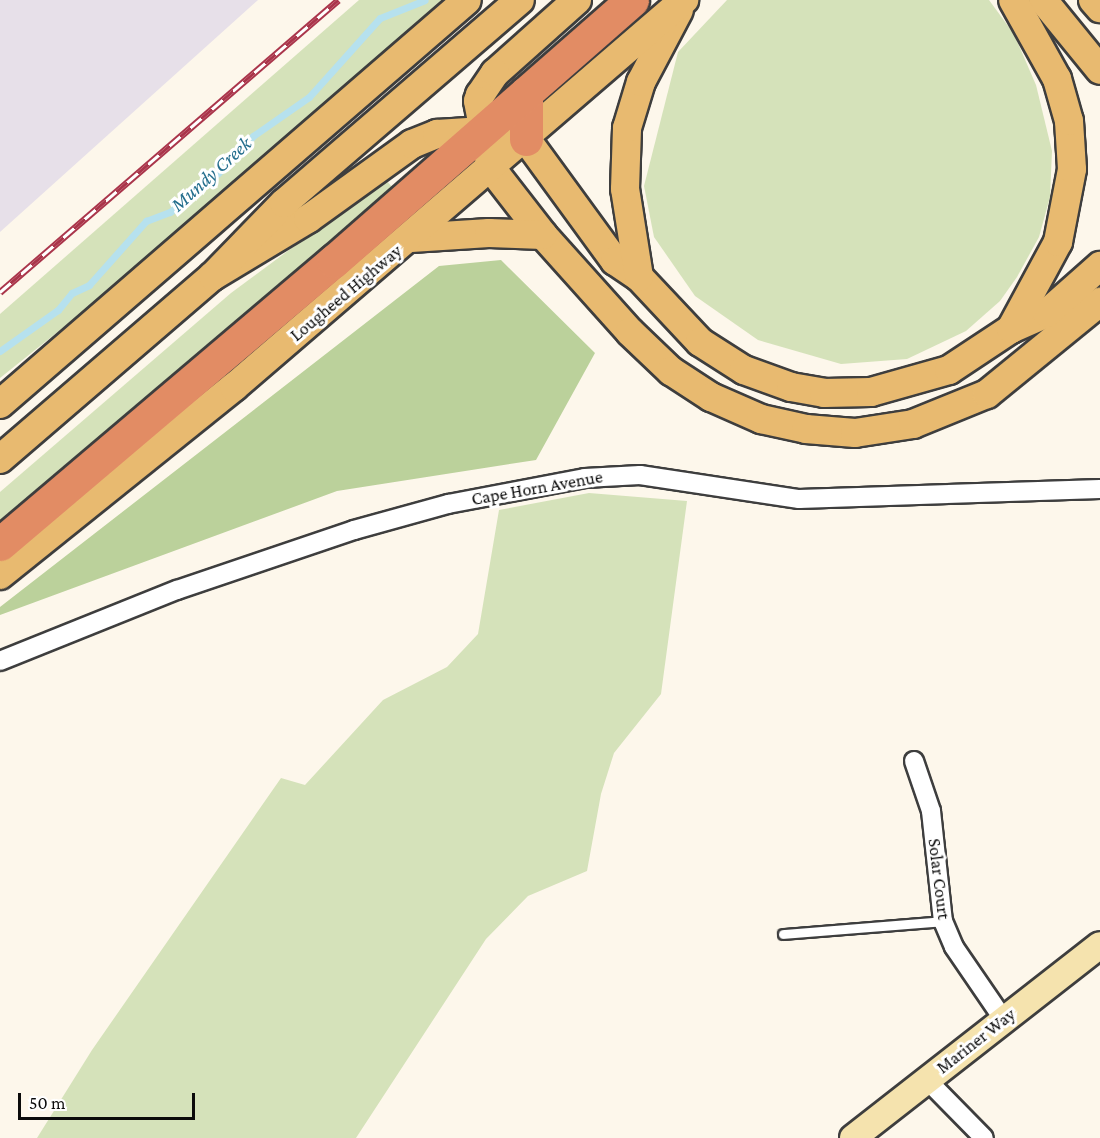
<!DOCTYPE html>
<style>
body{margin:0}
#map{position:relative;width:1100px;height:1138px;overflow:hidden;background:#fdf7eb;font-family:"Crimson Pro",serif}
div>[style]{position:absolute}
.industrial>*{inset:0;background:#e7e0e9}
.green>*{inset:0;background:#d5e2ba}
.forest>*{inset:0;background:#bbd19b}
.stream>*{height:7px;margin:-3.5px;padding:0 3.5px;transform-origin:3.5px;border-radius:3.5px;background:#b6e1ee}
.roads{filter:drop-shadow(2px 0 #3e3e3e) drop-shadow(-2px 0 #3e3e3e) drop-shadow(0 2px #3e3e3e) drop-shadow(0 -2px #3e3e3e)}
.lane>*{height:9px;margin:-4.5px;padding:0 4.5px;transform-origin:4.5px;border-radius:4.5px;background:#fff}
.street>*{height:18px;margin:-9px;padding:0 9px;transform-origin:9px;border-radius:9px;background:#fff}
.secondary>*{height:26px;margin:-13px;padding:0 13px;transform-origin:13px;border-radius:13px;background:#f5e3ae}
.primary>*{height:28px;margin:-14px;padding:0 14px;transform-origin:14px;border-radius:14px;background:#e8ba70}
.highway>*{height:33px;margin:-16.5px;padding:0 16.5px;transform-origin:16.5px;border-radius:16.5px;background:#e28c64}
.rail>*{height:7px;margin-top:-3.5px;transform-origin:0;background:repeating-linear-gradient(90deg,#fff 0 14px,#aa354b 0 28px);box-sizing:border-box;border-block:2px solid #aa354b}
span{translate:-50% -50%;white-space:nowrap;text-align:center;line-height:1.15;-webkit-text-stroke:6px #fff;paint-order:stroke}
.street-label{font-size:18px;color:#0b0b0b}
.water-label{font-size:20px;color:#246e8d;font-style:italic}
.scale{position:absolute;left:18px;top:1093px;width:177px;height:27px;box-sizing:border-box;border:3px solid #0b0b0b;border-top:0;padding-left:8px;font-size:18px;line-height:21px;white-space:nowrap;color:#0b0b0b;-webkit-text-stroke:4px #fff;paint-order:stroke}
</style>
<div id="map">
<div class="industrial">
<div style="clip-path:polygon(0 0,258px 0,0 232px)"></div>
</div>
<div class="green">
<div style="clip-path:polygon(359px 0,473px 0,0 378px,0 314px)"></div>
<div style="clip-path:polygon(727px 0,989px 0,1014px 34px,1036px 85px,1052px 151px,1050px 197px,1039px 237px,1017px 277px,1000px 301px,966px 331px,907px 359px,841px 364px,758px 340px,695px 296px,654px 237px,644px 186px,678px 52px)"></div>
<div style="clip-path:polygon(385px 179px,394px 189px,0 526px,0 492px,231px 293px)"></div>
<div style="clip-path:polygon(589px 493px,687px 501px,661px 694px,614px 753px,601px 794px,587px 871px,528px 896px,486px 939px,356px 1138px,37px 1138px,92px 1050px,281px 778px,305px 785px,383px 700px,447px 667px,478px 634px,499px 510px)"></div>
</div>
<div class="forest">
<div style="clip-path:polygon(501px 260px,595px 353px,536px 460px,337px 491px,0 615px,0 607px,439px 266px)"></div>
</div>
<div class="stream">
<div style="left:0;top:351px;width:71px;rotate:-35.3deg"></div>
<div style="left:58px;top:310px;width:22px;rotate:-51deg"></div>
<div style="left:72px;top:293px;width:19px;rotate:-25deg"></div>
<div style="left:89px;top:285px;width:86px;rotate:-48.3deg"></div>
<div style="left:146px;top:221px;width:26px;rotate:-21deg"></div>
<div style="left:170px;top:212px;width:62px;rotate:-39.1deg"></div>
<div style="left:218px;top:173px;width:51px;rotate:-46.6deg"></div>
<div style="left:253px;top:136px;width:68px;rotate:-34.9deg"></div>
<div style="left:309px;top:97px;width:106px;rotate:-48.1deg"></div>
<div style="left:380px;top:18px;width:48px;rotate:-21.8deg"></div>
</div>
<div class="roads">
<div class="lane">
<div style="left:783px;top:934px;width:161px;rotate:-4.6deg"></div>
</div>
<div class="street">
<div style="left:0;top:661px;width:191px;rotate:-21.9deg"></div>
<div style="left:177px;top:590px;width:187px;rotate:-18.7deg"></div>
<div style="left:354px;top:530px;width:98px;rotate:-15.5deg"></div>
<div style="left:448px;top:504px;width:139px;rotate:-10.7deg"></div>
<div style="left:585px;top:478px;width:55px;rotate:-3.1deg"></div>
<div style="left:640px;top:475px;width:161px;rotate:8.6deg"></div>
<div style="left:799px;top:499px;width:301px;rotate:-1.9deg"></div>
<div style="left:914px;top:761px;width:53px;rotate:71.2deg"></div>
<div style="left:931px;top:811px;width:111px;rotate:83.8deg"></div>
<div style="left:943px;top:921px;width:28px;rotate:67deg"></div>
<div style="left:954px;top:947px;width:88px;rotate:55.6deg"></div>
<div style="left:927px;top:1080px;width:81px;rotate:45.5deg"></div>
</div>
<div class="secondary">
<div style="left:853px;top:1138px;width:313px;rotate:-38deg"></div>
</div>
<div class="primary">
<div style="left:577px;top:0;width:110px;rotate:138.3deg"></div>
<div style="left:495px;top:73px;width:27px;rotate:124deg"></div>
<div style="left:480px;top:95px;width:6px;rotate:108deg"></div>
<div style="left:478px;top:101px;width:68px;rotate:79deg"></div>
<div style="left:491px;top:168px;width:85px;rotate:52.2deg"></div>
<div style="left:543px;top:235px;width:130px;rotate:48.1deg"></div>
<div style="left:630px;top:332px;width:57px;rotate:43.6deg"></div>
<div style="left:671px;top:371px;width:48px;rotate:33deg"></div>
<div style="left:711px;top:397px;width:55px;rotate:23.7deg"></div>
<div style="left:761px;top:419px;width:46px;rotate:12.5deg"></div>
<div style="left:806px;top:429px;width:49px;rotate:4.7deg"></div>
<div style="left:855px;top:433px;width:59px;rotate:-8.8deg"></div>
<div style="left:913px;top:424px;width:80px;rotate:-22.1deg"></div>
<div style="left:987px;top:394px;width:146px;rotate:-39.2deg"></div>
<div style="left:1043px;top:0;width:90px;rotate:50.8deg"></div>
<div style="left:1093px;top:0;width:11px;rotate:49deg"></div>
<div style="left:411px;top:238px;width:78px;rotate:-3.7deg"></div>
<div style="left:489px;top:233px;width:54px;rotate:2.1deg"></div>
<div style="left:213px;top:276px;width:111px;rotate:-31deg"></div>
<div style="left:308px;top:219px;width:128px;rotate:-35.8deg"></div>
<div style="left:412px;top:144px;width:27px;rotate:-22deg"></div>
<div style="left:437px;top:134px;width:46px;rotate:-3.7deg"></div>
<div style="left:483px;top:131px;width:44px;rotate:10.5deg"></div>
<div style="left:526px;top:139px;width:151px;rotate:53.9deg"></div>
<div style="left:615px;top:261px;width:29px;rotate:34deg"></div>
<div style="left:639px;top:277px;width:89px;rotate:46.8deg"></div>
<div style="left:700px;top:342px;width:52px;rotate:32.5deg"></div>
<div style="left:744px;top:370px;width:50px;rotate:19.9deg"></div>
<div style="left:791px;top:387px;width:34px;rotate:10deg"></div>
<div style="left:824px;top:393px;width:47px;rotate:-1.2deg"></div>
<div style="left:871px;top:392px;width:81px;rotate:-15.8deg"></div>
<div style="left:949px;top:370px;width:74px;rotate:-33.5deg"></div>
<div style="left:1011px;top:329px;width:39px;rotate:-24deg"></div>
<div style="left:1047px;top:313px;width:71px;rotate:-41.6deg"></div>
<div style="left:639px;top:277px;width:89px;rotate:-99deg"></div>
<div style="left:625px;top:189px;width:61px;rotate:-88.1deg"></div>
<div style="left:627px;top:128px;width:48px;rotate:-73.1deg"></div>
<div style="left:641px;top:82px;width:81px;rotate:-62.2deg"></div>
<div style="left:1011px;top:329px;width:99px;rotate:-61.6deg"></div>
<div style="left:1058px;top:242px;width:74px;rotate:-79.1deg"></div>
<div style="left:1072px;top:169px;width:48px;rotate:-93.6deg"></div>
<div style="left:1069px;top:121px;width:44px;rotate:-105.9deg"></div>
<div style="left:1057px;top:79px;width:90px;rotate:-119.1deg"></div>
<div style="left:0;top:404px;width:617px;rotate:-40.86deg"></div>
<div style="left:0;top:459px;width:281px;rotate:-40.7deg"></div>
<div style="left:213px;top:276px;width:102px;rotate:-45.8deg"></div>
<div style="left:284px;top:203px;width:311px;rotate:-40.7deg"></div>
<div style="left:0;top:575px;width:300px;rotate:-38.8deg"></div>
<div style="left:234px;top:387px;width:594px;rotate:-40.7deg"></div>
</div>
<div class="highway">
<div style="left:526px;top:93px;width:46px;rotate:90deg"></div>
<div style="left:0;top:544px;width:438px;rotate:-40.3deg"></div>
<div style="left:334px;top:261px;width:396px;rotate:-41.2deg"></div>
</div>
</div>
<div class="rail">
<div style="left:0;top:292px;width:447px;rotate:-40.8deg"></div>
</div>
<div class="street-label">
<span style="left:346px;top:293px;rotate:-40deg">Lougheed Highway</span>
<span style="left:537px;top:488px;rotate:-10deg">Cape Horn Avenue</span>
<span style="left:939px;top:879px;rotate:83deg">Solar Court</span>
<span style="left:976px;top:1041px;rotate:-38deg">Mariner Way</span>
</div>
<div class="water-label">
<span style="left:211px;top:174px;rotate:-42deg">Mundy Creek</span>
</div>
<div class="scale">50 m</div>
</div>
